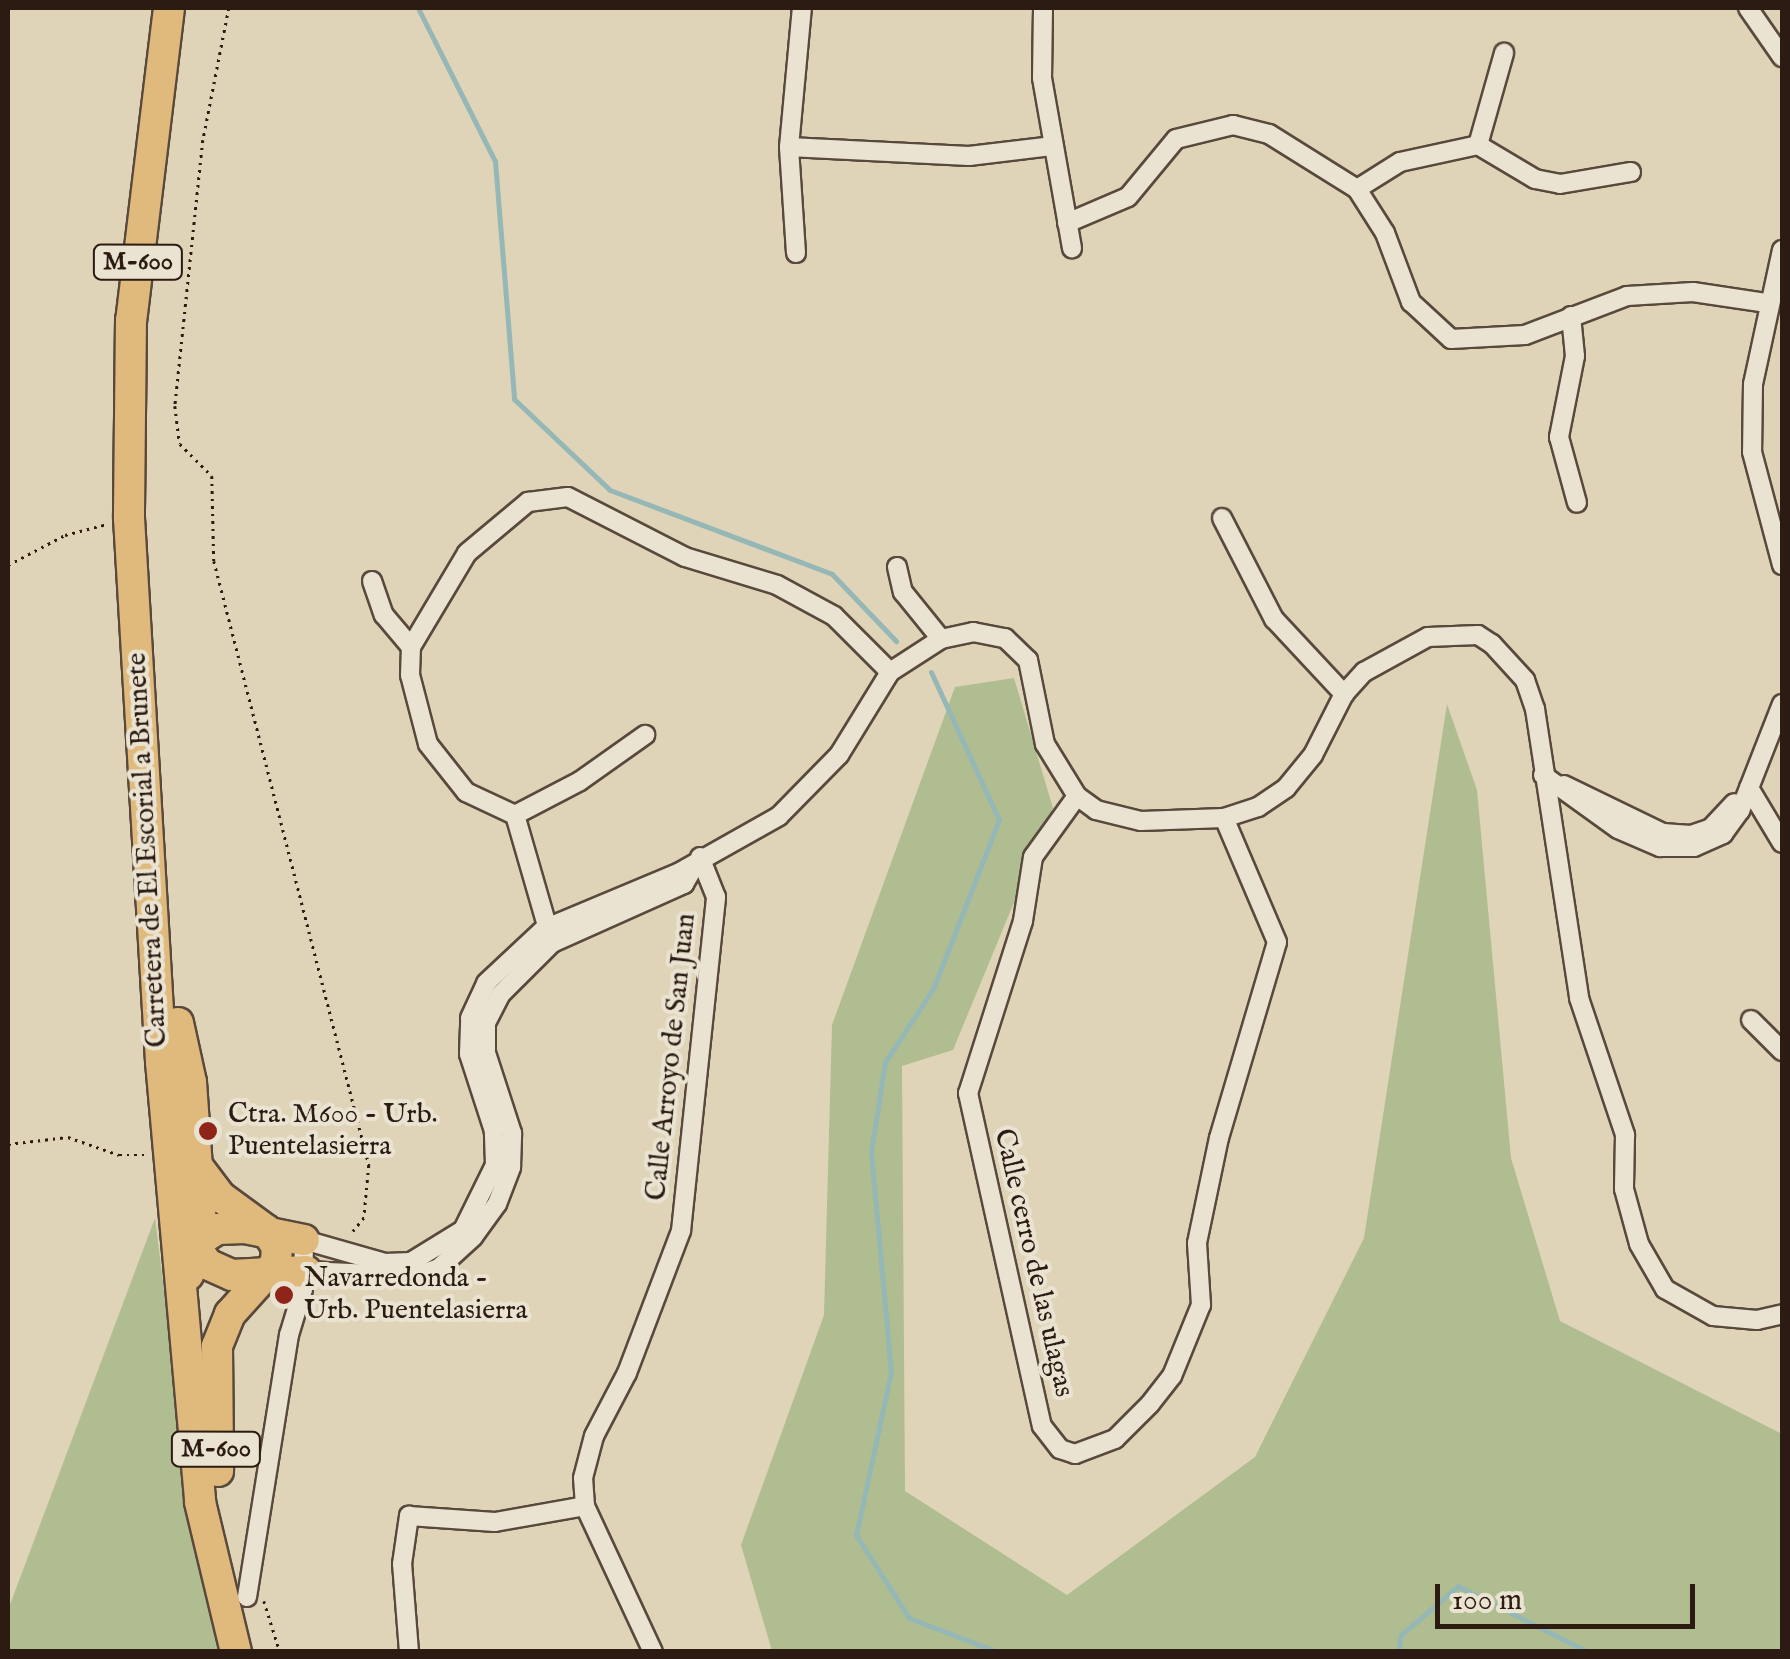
<!DOCTYPE html>
<style>
body{margin:0}
#map{position:relative;width:1790px;height:1659px;overflow:hidden;background:#dfd4b8;font-family:"IM FELL English",serif}
div>[style]{position:absolute}
.green>*{inset:0;background:#b0bd90}
.stream>*{height:5px;margin:-2.5px;padding:0 2.5px;transform-origin:2.5px;border-radius:2.5px;background:#95b7b6}
.path>*{height:2.5px;margin-top:-1.25px;transform-origin:0;background:repeating-linear-gradient(90deg,#2c1b12 0 2.5px,transparent 0 7.5px)}
.roads{filter:drop-shadow(2px 0 #59493c) drop-shadow(-2px 0 #59493c) drop-shadow(0 2px #59493c) drop-shadow(0 -2px #59493c)}
.minor>*{height:18px;margin:-9px;padding:0 9px;transform-origin:9px;border-radius:9px;background:#eae3d1}
.trunk>*{height:30px;margin:-15px;padding:0 15px;transform-origin:15px;border-radius:15px;background:#e0ba7c}
.dots>*{width:28px;height:28px;translate:-50% -50%;box-sizing:border-box;border:5px solid #eae3d1;border-radius:50%}
span{translate:-50% -50%;white-space:nowrap;text-align:center;line-height:1.15;-webkit-text-stroke:8px #eae3d1;paint-order:stroke}
.shield-label span{padding:2px 8px;background:#eae3d1;border:2px solid;border-radius:8px;-webkit-text-stroke-width:0}
.shield-label{font-size:25px;color:#2c1b12;font-weight:700}
.street-label{font-size:28px;color:#2c1b12}
.poi-label{font-size:28px;color:#2c1b12}
.left{translate:0 -50%;text-align:left}
.frame{position:absolute;inset:0;border:10px solid #2c1b12;pointer-events:none}
.scale{position:absolute;left:1435px;top:1584px;width:260px;height:45px;box-sizing:border-box;border:5px solid #2c1b12;border-top:0;padding-left:12px;font-size:30px;line-height:35px;white-space:nowrap;color:#2c1b12;-webkit-text-stroke:8px #eae3d1;paint-order:stroke}
</style>
<div id="map">
<div class="green">
<div style="clip-path:polygon(1014px 678px,1053px 808px,953px 1050px,902px 1066px,905px 1491px,1067px 1595px,1255px 1457px,1364px 1238px,1447px 704px,1477px 790px,1511px 1158px,1560px 1321px,1782px 1434px,1782px 1651px,772px 1651px,741px 1545px,824px 1315px,832px 1025px,955px 687px)"></div>
<div style="clip-path:polygon(155px 1218px,197px 1557px,225px 1651px,8px 1651px,8px 1610px)"></div>
</div>
<div class="stream">
<div style="left:418px;top:8px;width:171px;rotate:63.3deg"></div>
<div style="left:495px;top:161px;width:239px;rotate:85.4deg"></div>
<div style="left:514px;top:399px;width:132px;rotate:43.5deg"></div>
<div style="left:610px;top:490px;width:237px;rotate:20.7deg"></div>
<div style="left:832px;top:574px;width:93px;rotate:46.3deg"></div>
<div style="left:931px;top:672px;width:163px;rotate:65.3deg"></div>
<div style="left:999px;top:820px;width:181px;rotate:111.3deg"></div>
<div style="left:933px;top:989px;width:87px;rotate:123.3deg"></div>
<div style="left:885px;top:1062px;width:91px;rotate:98.8deg"></div>
<div style="left:871px;top:1152px;width:221px;rotate:84.8deg"></div>
<div style="left:891px;top:1372px;width:167px;rotate:102.1deg"></div>
<div style="left:856px;top:1535px;width:98px;rotate:57.4deg"></div>
<div style="left:909px;top:1618px;width:95px;rotate:20.9deg"></div>
<div style="left:1398px;top:1652px;width:17px;rotate:-80deg"></div>
<div style="left:1401px;top:1635px;width:75px;rotate:-40.7deg"></div>
<div style="left:1458px;top:1586px;width:146px;rotate:26.9deg"></div>
</div>
<div class="path">
<div style="left:229px;top:8px;width:135px;rotate:101.1deg"></div>
<div style="left:203px;top:140px;width:267px;rotate:96deg"></div>
<div style="left:175px;top:406px;width:38px;rotate:83deg"></div>
<div style="left:180px;top:444px;width:45px;rotate:45deg"></div>
<div style="left:212px;top:476px;width:85px;rotate:88.7deg"></div>
<div style="left:214px;top:561px;width:624px;rotate:75.61deg"></div>
<div style="left:369px;top:1165px;width:53px;rotate:95.4deg"></div>
<div style="left:364px;top:1218px;width:21px;rotate:129deg"></div>
<div style="left:8px;top:565px;width:64px;rotate:-27.8deg"></div>
<div style="left:65px;top:535px;width:43px;rotate:-14.7deg"></div>
<div style="left:8px;top:1144px;width:60px;rotate:-6.7deg"></div>
<div style="left:68px;top:1137px;width:54px;rotate:19.4deg"></div>
<div style="left:119px;top:1155px;width:27px"></div>
<div style="left:264px;top:1601px;width:53px;rotate:72.6deg"></div>
</div>
<div class="roads">
<div class="minor">
<div style="left:1043px;top:8px;width:70px;rotate:90.8deg"></div>
<div style="left:1042px;top:78px;width:173px;rotate:80deg"></div>
<div style="left:1748px;top:8px;width:60px;rotate:55.2deg"></div>
<div style="left:1478px;top:145px;width:96px;rotate:-74.2deg"></div>
<div style="left:789px;top:147px;width:180px;rotate:2.9deg"></div>
<div style="left:969px;top:156px;width:85px;rotate:-6.8deg"></div>
<div style="left:1357px;top:189px;width:51px;rotate:-32.1deg"></div>
<div style="left:1400px;top:162px;width:80px;rotate:-12.3deg"></div>
<div style="left:1478px;top:145px;width:66px;rotate:30.8deg"></div>
<div style="left:1535px;top:179px;width:25px;rotate:11deg"></div>
<div style="left:1560px;top:184px;width:72px;rotate:-9.6deg"></div>
<div style="left:1067px;top:223px;width:66px;rotate:-23.1deg"></div>
<div style="left:1128px;top:197px;width:75px;rotate:-50.4deg"></div>
<div style="left:1176px;top:139px;width:59px;rotate:-13.8deg"></div>
<div style="left:1233px;top:125px;width:37px;rotate:14deg"></div>
<div style="left:1269px;top:134px;width:104px;rotate:32deg"></div>
<div style="left:1357px;top:189px;width:52px;rotate:57.5deg"></div>
<div style="left:1385px;top:233px;width:74px;rotate:69.4deg"></div>
<div style="left:1411px;top:302px;width:54px;rotate:42.8deg"></div>
<div style="left:1451px;top:339px;width:74px;rotate:-3.1deg"></div>
<div style="left:1525px;top:335px;width:109px;rotate:-20.9deg"></div>
<div style="left:1627px;top:296px;width:66px;rotate:-3.5deg"></div>
<div style="left:1693px;top:292px;width:75px;rotate:8.5deg"></div>
<div style="left:1782px;top:250px;width:137px;rotate:102.2deg"></div>
<div style="left:1753px;top:384px;width:68px;rotate:90.8deg"></div>
<div style="left:1752px;top:452px;width:117px;rotate:75.1deg"></div>
<div style="left:796px;top:253px;width:106px;rotate:-93.8deg"></div>
<div style="left:789px;top:147px;width:140px;rotate:-84.7deg"></div>
<div style="left:1571px;top:316px;width:40px;rotate:84.3deg"></div>
<div style="left:1575px;top:356px;width:83px;rotate:101.2deg"></div>
<div style="left:1559px;top:437px;width:68px;rotate:74.7deg"></div>
<div style="left:1222px;top:518px;width:114px;rotate:62.8deg"></div>
<div style="left:1274px;top:619px;width:103px;rotate:47deg"></div>
<div style="left:897px;top:567px;width:26px;rotate:77deg"></div>
<div style="left:903px;top:592px;width:60px;rotate:51deg"></div>
<div style="left:372px;top:581px;width:36px;rotate:71deg"></div>
<div style="left:384px;top:615px;width:42px;rotate:49.8deg"></div>
<div style="left:1543px;top:775px;width:92px;rotate:35.8deg"></div>
<div style="left:1618px;top:829px;width:46px;rotate:23.2deg"></div>
<div style="left:1660px;top:847px;width:34px"></div>
<div style="left:1694px;top:847px;width:32px;rotate:-24deg"></div>
<div style="left:1723px;top:834px;width:29px;rotate:-54deg"></div>
<div style="left:1740px;top:811px;width:115px;rotate:-68.6deg"></div>
<div style="left:1564px;top:785px;width:110px;rotate:25.9deg"></div>
<div style="left:1663px;top:833px;width:28px;rotate:4deg"></div>
<div style="left:1691px;top:835px;width:21px;rotate:-19deg"></div>
<div style="left:1711px;top:828px;width:34px;rotate:-47deg"></div>
<div style="left:1749px;top:788px;width:64px;rotate:59deg"></div>
<div style="left:1077px;top:796px;width:75px;rotate:125.8deg"></div>
<div style="left:1033px;top:857px;width:65px;rotate:98.9deg"></div>
<div style="left:1023px;top:921px;width:181px;rotate:107.7deg"></div>
<div style="left:968px;top:1093px;width:341px;rotate:77.5deg"></div>
<div style="left:1042px;top:1426px;width:29px;rotate:52deg"></div>
<div style="left:1060px;top:1449px;width:16px;rotate:18deg"></div>
<div style="left:1075px;top:1454px;width:43px;rotate:-20.6deg"></div>
<div style="left:1115px;top:1439px;width:49px;rotate:-45deg"></div>
<div style="left:1150px;top:1404px;width:36px;rotate:-52deg"></div>
<div style="left:1172px;top:1376px;width:77px;rotate:-67.8deg"></div>
<div style="left:1201px;top:1305px;width:62px;rotate:-93.7deg"></div>
<div style="left:1197px;top:1243px;width:107px;rotate:-78.2deg"></div>
<div style="left:1219px;top:1138px;width:204px;rotate:-73.5deg"></div>
<div style="left:1277px;top:942px;width:135px;rotate:-113.1deg"></div>
<div style="left:515px;top:815px;width:73px;rotate:-27.6deg"></div>
<div style="left:580px;top:781px;width:80px;rotate:-35.3deg"></div>
<div style="left:552px;top:943px;width:133px;rotate:-106.1deg"></div>
<div style="left:515px;top:815px;width:54px;rotate:-154.9deg"></div>
<div style="left:466px;top:792px;width:61px;rotate:-128.4deg"></div>
<div style="left:428px;top:744px;width:71px;rotate:-104.6deg"></div>
<div style="left:410px;top:675px;width:28px;rotate:-88deg"></div>
<div style="left:411px;top:647px;width:109px;rotate:-59.2deg"></div>
<div style="left:467px;top:553px;width:80px;rotate:-39.9deg"></div>
<div style="left:528px;top:502px;width:40px;rotate:-7.1deg"></div>
<div style="left:568px;top:497px;width:131px;rotate:27.1deg"></div>
<div style="left:685px;top:557px;width:96px;rotate:16.9deg"></div>
<div style="left:777px;top:585px;width:65px;rotate:28.5deg"></div>
<div style="left:834px;top:616px;width:79px;rotate:45deg"></div>
<div style="left:1751px;top:1020px;width:44px;rotate:45deg"></div>
<div style="left:306px;top:1271px;width:110px;rotate:2.6deg"></div>
<div style="left:416px;top:1276px;width:24px;rotate:-19deg"></div>
<div style="left:439px;top:1268px;width:46px;rotate:-42.4deg"></div>
<div style="left:473px;top:1237px;width:41px;rotate:-54deg"></div>
<div style="left:497px;top:1204px;width:40px;rotate:-69deg"></div>
<div style="left:511px;top:1167px;width:34px;rotate:-88deg"></div>
<div style="left:512px;top:1133px;width:84px;rotate:-108deg"></div>
<div style="left:486px;top:1053px;width:30px;rotate:-90deg"></div>
<div style="left:486px;top:1023px;width:33px;rotate:-63deg"></div>
<div style="left:501px;top:994px;width:72px;rotate:-45deg"></div>
<div style="left:552px;top:943px;width:145px;rotate:-24.1deg"></div>
<div style="left:684px;top:884px;width:20px;rotate:-60deg"></div>
<div style="left:247px;top:1597px;width:265px;rotate:-80.9deg"></div>
<div style="left:289px;top:1335px;width:48px;rotate:-73.1deg"></div>
<div style="left:303px;top:1289px;width:49px;rotate:-88.8deg"></div>
<div style="left:304px;top:1240px;width:84px;rotate:15.9deg"></div>
<div style="left:385px;top:1263px;width:26px;rotate:-2deg"></div>
<div style="left:411px;top:1262px;width:61px;rotate:-31.6deg"></div>
<div style="left:463px;top:1230px;width:72px;rotate:-63.8deg"></div>
<div style="left:495px;top:1165px;width:34px;rotate:-92deg"></div>
<div style="left:494px;top:1131px;width:81px;rotate:-108deg"></div>
<div style="left:469px;top:1054px;width:36px;rotate:-88deg"></div>
<div style="left:470px;top:1018px;width:38px;rotate:-65deg"></div>
<div style="left:486px;top:983px;width:79px;rotate:-43deg"></div>
<div style="left:544px;top:929px;width:145px;rotate:-22.7deg"></div>
<div style="left:678px;top:873px;width:116px;rotate:-29.4deg"></div>
<div style="left:779px;top:816px;width:86px;rotate:-45.5deg"></div>
<div style="left:839px;top:755px;width:97px;rotate:-58.4deg"></div>
<div style="left:890px;top:672px;width:61px;rotate:-32.9deg"></div>
<div style="left:941px;top:639px;width:33px;rotate:-12deg"></div>
<div style="left:973px;top:632px;width:33px;rotate:11deg"></div>
<div style="left:1005px;top:638px;width:32px;rotate:44deg"></div>
<div style="left:1028px;top:660px;width:86px;rotate:78.6deg"></div>
<div style="left:1045px;top:744px;width:61px;rotate:58.4deg"></div>
<div style="left:1077px;top:796px;width:24px;rotate:36deg"></div>
<div style="left:1096px;top:810px;width:46px;rotate:13.7deg"></div>
<div style="left:1141px;top:821px;width:83px;rotate:-2.1deg"></div>
<div style="left:1224px;top:818px;width:36px;rotate:-18deg"></div>
<div style="left:1258px;top:807px;width:34px;rotate:-34deg"></div>
<div style="left:1286px;top:788px;width:43px;rotate:-50.7deg"></div>
<div style="left:1313px;top:755px;width:68px;rotate:-63.1deg"></div>
<div style="left:1344px;top:694px;width:30px;rotate:-48deg"></div>
<div style="left:1364px;top:672px;width:73px;rotate:-28.7deg"></div>
<div style="left:1428px;top:637px;width:50px;rotate:-2.3deg"></div>
<div style="left:1478px;top:635px;width:17px;rotate:33deg"></div>
<div style="left:1492px;top:644px;width:49px;rotate:47.5deg"></div>
<div style="left:1525px;top:680px;width:31px;rotate:71deg"></div>
<div style="left:1535px;top:709px;width:292px;rotate:81.3deg"></div>
<div style="left:1579px;top:998px;width:145px;rotate:71.4deg"></div>
<div style="left:1625px;top:1135px;width:54px;rotate:91.1deg"></div>
<div style="left:1624px;top:1189px;width:57px;rotate:74.7deg"></div>
<div style="left:1639px;top:1244px;width:52px;rotate:60deg"></div>
<div style="left:1665px;top:1289px;width:55px;rotate:29.4deg"></div>
<div style="left:1713px;top:1316px;width:44px;rotate:5.2deg"></div>
<div style="left:1757px;top:1320px;width:26px;rotate:-13deg"></div>
<div style="left:409px;top:1652px;width:88px;rotate:-94.5deg"></div>
<div style="left:402px;top:1564px;width:49px;rotate:-81.7deg"></div>
<div style="left:409px;top:1516px;width:86px;rotate:4deg"></div>
<div style="left:495px;top:1522px;width:91px;rotate:-10.1deg"></div>
<div style="left:653px;top:1652px;width:161px;rotate:-115deg"></div>
<div style="left:585px;top:1506px;width:28px;rotate:-94deg"></div>
<div style="left:583px;top:1478px;width:43px;rotate:-75.3deg"></div>
<div style="left:594px;top:1436px;width:71px;rotate:-62.4deg"></div>
<div style="left:627px;top:1373px;width:152px;rotate:-69.2deg"></div>
<div style="left:681px;top:1231px;width:336px;rotate:-84deg"></div>
<div style="left:716px;top:897px;width:43px;rotate:-111.8deg"></div>
</div>
<div class="trunk">
<div style="left:169px;top:8px;width:314px;rotate:96.9deg"></div>
<div style="left:131px;top:320px;width:198px;rotate:90.6deg"></div>
<div style="left:129px;top:518px;width:545px;rotate:86.63deg"></div>
<div style="left:161px;top:1062px;width:442px;rotate:84.9deg"></div>
<div style="left:200px;top:1502px;width:154px;rotate:76.5deg"></div>
<div style="left:178px;top:1023px;width:60px;rotate:77.6deg"></div>
<div style="left:191px;top:1082px;width:144px;rotate:86deg"></div>
<div style="left:201px;top:1226px;width:36px;rotate:113deg"></div>
<div style="left:187px;top:1259px;width:16px;rotate:86deg"></div>
<div style="left:198px;top:1167px;width:38px;rotate:53deg"></div>
<div style="left:221px;top:1197px;width:56px;rotate:36.3deg"></div>
<div style="left:266px;top:1230px;width:20px;rotate:57deg"></div>
<div style="left:277px;top:1247px;width:16px;rotate:94deg"></div>
<div style="left:276px;top:1263px;width:69px;rotate:132deg"></div>
<div style="left:230px;top:1314px;width:35px;rotate:112deg"></div>
<div style="left:217px;top:1346px;width:125px;rotate:89.5deg"></div>
<div style="left:185px;top:1231px;width:40px;rotate:56deg"></div>
<div style="left:207px;top:1264px;width:27px;rotate:24deg"></div>
<div style="left:232px;top:1275px;width:74px;rotate:-3.1deg"></div>
<div style="left:195px;top:1243px;width:26px;rotate:-32deg"></div>
<div style="left:217px;top:1229px;width:28px;rotate:-2deg"></div>
<div style="left:245px;top:1228px;width:60px;rotate:11.5deg"></div>
</div>
</div>
<div class="dots">
<div style="left:208px;top:1131px;background:#8f2418"></div>
<div style="left:284px;top:1295px;background:#8f2418"></div>
</div>
<div class="shield-label">
<span style="left:138px;top:262px">M-600</span>
<span style="left:216px;top:1449px">M-600</span>
</div>
<div class="street-label">
<span style="left:148px;top:850px;rotate:-93deg">Carretera de El Escorial a Brunete</span>
<span style="left:672px;top:1057px;rotate:-84deg">Calle Arroyo de San Juan</span>
<span style="left:1033px;top:1263px;rotate:77deg">Calle cerro de las ulagas</span>
</div>
<div class="poi-label">
<span class="left" style="left:228px;top:1131px">Ctra. M600 - Urb.<br>Puentelasierra</span>
<span class="left" style="left:304px;top:1295px">Navarredonda -<br>Urb. Puentelasierra</span>
</div>
<div class="frame"></div>
<div class="scale">100 m</div>
</div>
